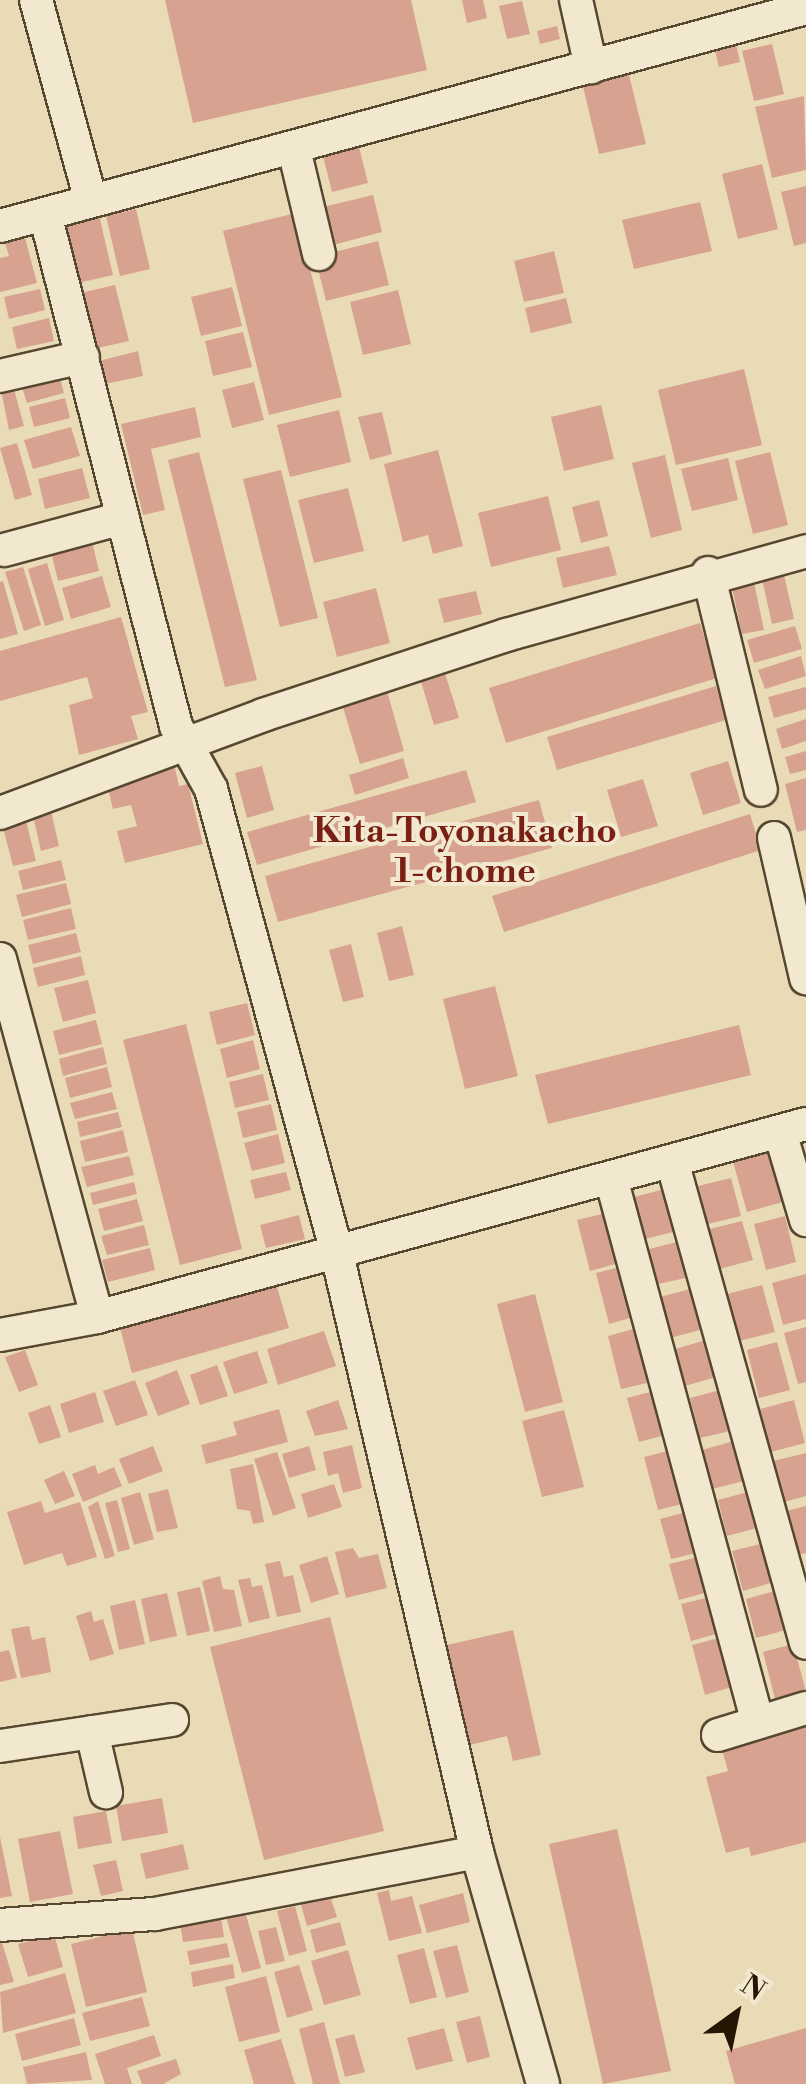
<!DOCTYPE html>
<style>
body{margin:0}
#map{position:relative;width:806px;height:2084px;overflow:hidden;background:#e9dbb5;font-family:"Libre Bodoni",serif}
div>[style]{position:absolute}
.building>*{inset:0;background:#d8a290}
.roads{filter:drop-shadow(2px 0 #564730) drop-shadow(-2px 0 #564730) drop-shadow(0 2px #564730) drop-shadow(0 -2px #564730)}
.minor>*{height:32px;margin:-16px;padding:0 16px;transform-origin:16px;border-radius:16px;background:#f1e8cf}
span{translate:-50% -50%;white-space:nowrap;text-align:center;line-height:1.15;-webkit-text-stroke:8px #f1e8cf;paint-order:stroke}
.neighbourhood-label{font-size:35px;color:#7a1f14;font-weight:700}
.north{position:absolute;left:686px;top:1964px;width:100px;height:100px;-webkit-text-stroke:8px #f1e8cf;paint-order:stroke;rotate:33deg;font-size:28px;font-weight:700;line-height:40px;text-align:center;color:#251603}
.north::after{content:'';display:block;margin:auto;width:35px;height:45px;background:#251603;clip-path:polygon(50% 0,100% 100%,50% 72%,0 100%)}
</style>
<div id="map">
<div class="building">
<div style="clip-path:polygon(165px 0,411px 0,427px 70px,193px 123px)"></div>
<div style="clip-path:polygon(462px 0,483px 0,487px 18px,467px 23px)"></div>
<div style="clip-path:polygon(522px 1px,530px 34px,507px 39px,499px 6px)"></div>
<div style="clip-path:polygon(557px 26px,560px 39px,540px 44px,537px 31px)"></div>
<div style="clip-path:polygon(735px 40px,740px 62px,719px 67px,714px 46px)"></div>
<div style="clip-path:polygon(772px 44px,784px 94px,754px 101px,742px 51px)"></div>
<div style="clip-path:polygon(628px 71px,646px 144px,599px 154px,582px 82px)"></div>
<div style="clip-path:polygon(804px 96px,806px 170px,772px 178px,755px 107px)"></div>
<div style="clip-path:polygon(359px 147px,368px 183px,332px 192px,323px 156px)"></div>
<div style="clip-path:polygon(762px 164px,778px 229px,738px 239px,722px 174px)"></div>
<div style="clip-path:polygon(806px 186px,806px 243px,794px 246px,781px 192px)"></div>
<div style="clip-path:polygon(373px 195px,382px 232px,333px 245px,323px 207px)"></div>
<div style="clip-path:polygon(700px 202px,712px 251px,634px 269px,622px 220px)"></div>
<div style="clip-path:polygon(136px 209px,150px 269px,120px 276px,106px 216px)"></div>
<div style="clip-path:polygon(296px 213px,342px 397px,269px 415px,223px 231px)"></div>
<div style="clip-path:polygon(99px 215px,113px 275px,78px 283px,64px 223px)"></div>
<div style="clip-path:polygon(24px 234px,37px 283px,0 292px,0 258px,9px 256px,4px 240px)"></div>
<div style="clip-path:polygon(378px 241px,389px 285px,326px 301px,315px 257px)"></div>
<div style="clip-path:polygon(554px 251px,564px 293px,524px 302px,514px 261px)"></div>
<div style="clip-path:polygon(115px 285px,129px 341px,93px 349px,80px 293px)"></div>
<div style="clip-path:polygon(232px 287px,242px 326px,201px 336px,191px 297px)"></div>
<div style="clip-path:polygon(40px 289px,45px 310px,9px 319px,4px 297px)"></div>
<div style="clip-path:polygon(398px 290px,411px 344px,363px 355px,350px 302px)"></div>
<div style="clip-path:polygon(566px 298px,572px 323px,531px 333px,525px 308px)"></div>
<div style="clip-path:polygon(49px 318px,54px 341px,17px 349px,12px 327px)"></div>
<div style="clip-path:polygon(243px 332px,252px 367px,213px 376px,205px 341px)"></div>
<div style="clip-path:polygon(138px 351px,143px 376px,105px 384px,99px 361px)"></div>
<div style="clip-path:polygon(744px 369px,762px 445px,676px 465px,658px 390px)"></div>
<div style="clip-path:polygon(58px 371px,64px 393px,27px 403px,20px 381px)"></div>
<div style="clip-path:polygon(12px 382px,24px 426px,9px 430px,0 385px)"></div>
<div style="clip-path:polygon(254px 382px,264px 420px,232px 428px,222px 390px)"></div>
<div style="clip-path:polygon(65px 398px,70px 418px,34px 427px,29px 407px)"></div>
<div style="clip-path:polygon(601px 405px,614px 459px,564px 471px,551px 417px)"></div>
<div style="clip-path:polygon(195px 407px,201px 437px,151px 449px,165px 510px,143px 515px,121px 424px)"></div>
<div style="clip-path:polygon(339px 410px,351px 462px,290px 477px,277px 425px)"></div>
<div style="clip-path:polygon(382px 412px,392px 454px,370px 460px,358px 417px)"></div>
<div style="clip-path:polygon(71px 427px,80px 456px,33px 469px,24px 440px)"></div>
<div style="clip-path:polygon(17px 443px,32px 495px,15px 500px,0 448px)"></div>
<div style="clip-path:polygon(438px 450px,463px 546px,433px 554px,428px 535px,403px 542px,384px 464px)"></div>
<div style="clip-path:polygon(199px 452px,257px 680px,225px 687px,168px 460px)"></div>
<div style="clip-path:polygon(770px 452px,788px 525px,753px 534px,735px 461px)"></div>
<div style="clip-path:polygon(665px 455px,682px 530px,651px 538px,632px 463px)"></div>
<div style="clip-path:polygon(728px 458px,738px 500px,692px 511px,681px 469px)"></div>
<div style="clip-path:polygon(82px 468px,90px 498px,45px 509px,38px 479px)"></div>
<div style="clip-path:polygon(281px 470px,318px 618px,280px 627px,243px 479px)"></div>
<div style="clip-path:polygon(348px 488px,364px 551px,314px 563px,298px 500px)"></div>
<div style="clip-path:polygon(548px 496px,561px 550px,491px 567px,478px 513px)"></div>
<div style="clip-path:polygon(599px 500px,608px 536px,581px 543px,572px 507px)"></div>
<div style="clip-path:polygon(91px 537px,99px 571px,58px 581px,50px 548px)"></div>
<div style="clip-path:polygon(609px 546px,617px 575px,563px 588px,556px 558px)"></div>
<div style="clip-path:polygon(47px 563px,64px 620px,45px 626px,28px 569px)"></div>
<div style="clip-path:polygon(23px 567px,41px 625px,24px 631px,5px 572px)"></div>
<div style="clip-path:polygon(752px 573px,764px 630px,742px 634px,730px 578px)"></div>
<div style="clip-path:polygon(784px 575px,794px 619px,772px 624px,762px 579px)"></div>
<div style="clip-path:polygon(102px 576px,111px 607px,71px 619px,62px 588px)"></div>
<div style="clip-path:polygon(3px 581px,18px 634px,0 639px,0 582px)"></div>
<div style="clip-path:polygon(376px 588px,390px 643px,337px 657px,323px 602px)"></div>
<div style="clip-path:polygon(476px 591px,482px 614px,444px 623px,438px 599px)"></div>
<div style="clip-path:polygon(121px 617px,148px 712px,131px 716px,138px 739px,79px 755px,69px 705px,93px 698px,87px 677px,0 701px,0 651px)"></div>
<div style="clip-path:polygon(700px 623px,717px 678px,506px 743px,489px 688px)"></div>
<div style="clip-path:polygon(795px 626px,802px 649px,754px 663px,747px 640px)"></div>
<div style="clip-path:polygon(801px 656px,806px 676px,765px 689px,758px 670px)"></div>
<div style="clip-path:polygon(443px 667px,459px 718px,434px 725px,419px 675px)"></div>
<div style="clip-path:polygon(716px 686px,726px 720px,557px 770px,547px 737px)"></div>
<div style="clip-path:polygon(806px 687px,806px 709px,774px 718px,768px 697px)"></div>
<div style="clip-path:polygon(387px 691px,404px 751px,360px 764px,342px 704px)"></div>
<div style="clip-path:polygon(806px 719px,806px 741px,782px 749px,776px 729px)"></div>
<div style="clip-path:polygon(806px 751px,806px 770px,790px 774px,785px 757px)"></div>
<div style="clip-path:polygon(403px 758px,409px 778px,355px 795px,349px 775px)"></div>
<div style="clip-path:polygon(728px 761px,741px 803px,703px 815px,690px 773px)"></div>
<div style="clip-path:polygon(174px 764px,179px 786px,188px 784px,203px 844px,125px 863px,117px 831px,137px 826px,131px 805px,113px 809px,106px 781px)"></div>
<div style="clip-path:polygon(262px 766px,274px 810px,247px 818px,235px 773px)"></div>
<div style="clip-path:polygon(466px 770px,476px 802px,257px 865px,247px 832px)"></div>
<div style="clip-path:polygon(806px 778px,806px 830px,797px 832px,785px 784px)"></div>
<div style="clip-path:polygon(643px 779px,658px 826px,621px 837px,607px 790px)"></div>
<div style="clip-path:polygon(539px 800px,552px 848px,278px 922px,265px 876px)"></div>
<div style="clip-path:polygon(51px 811px,59px 846px,41px 851px,33px 816px)"></div>
<div style="clip-path:polygon(750px 814px,761px 850px,504px 932px,492px 896px)"></div>
<div style="clip-path:polygon(25px 817px,36px 861px,13px 866px,2px 824px)"></div>
<div style="clip-path:polygon(61px 860px,66px 880px,23px 890px,18px 871px)"></div>
<div style="clip-path:polygon(66px 883px,71px 904px,22px 917px,16px 895px)"></div>
<div style="clip-path:polygon(71px 908px,76px 929px,28px 940px,23px 920px)"></div>
<div style="clip-path:polygon(402px 926px,414px 975px,389px 981px,377px 933px)"></div>
<div style="clip-path:polygon(76px 933px,81px 952px,33px 964px,28px 945px)"></div>
<div style="clip-path:polygon(351px 944px,364px 997px,343px 1002px,329px 950px)"></div>
<div style="clip-path:polygon(81px 956px,85px 975px,38px 987px,33px 968px)"></div>
<div style="clip-path:polygon(88px 980px,96px 1013px,63px 1022px,54px 988px)"></div>
<div style="clip-path:polygon(495px 986px,518px 1076px,465px 1089px,443px 999px)"></div>
<div style="clip-path:polygon(247px 1003px,255px 1035px,217px 1045px,209px 1012px)"></div>
<div style="clip-path:polygon(96px 1020px,102px 1044px,59px 1055px,53px 1031px)"></div>
<div style="clip-path:polygon(186px 1024px,242px 1249px,180px 1265px,123px 1040px)"></div>
<div style="clip-path:polygon(739px 1025px,751px 1075px,548px 1124px,535px 1075px)"></div>
<div style="clip-path:polygon(253px 1040px,260px 1069px,227px 1078px,220px 1049px)"></div>
<div style="clip-path:polygon(103px 1047px,107px 1064px,63px 1076px,59px 1059px)"></div>
<div style="clip-path:polygon(107px 1067px,112px 1087px,70px 1098px,65px 1078px)"></div>
<div style="clip-path:polygon(263px 1074px,269px 1100px,235px 1108px,229px 1082px)"></div>
<div style="clip-path:polygon(112px 1092px,117px 1109px,75px 1119px,70px 1103px)"></div>
<div style="clip-path:polygon(271px 1104px,277px 1130px,243px 1138px,237px 1112px)"></div>
<div style="clip-path:polygon(118px 1112px,122px 1127px,80px 1137px,77px 1122px)"></div>
<div style="clip-path:polygon(123px 1130px,128px 1152px,85px 1162px,80px 1141px)"></div>
<div style="clip-path:polygon(278px 1134px,285px 1163px,252px 1171px,244px 1143px)"></div>
<div style="clip-path:polygon(769px 1148px,783px 1202px,747px 1212px,732px 1158px)"></div>
<div style="clip-path:polygon(129px 1156px,134px 1175px,87px 1187px,81px 1167px)"></div>
<div style="clip-path:polygon(286px 1172px,291px 1190px,255px 1199px,250px 1180px)"></div>
<div style="clip-path:polygon(731px 1178px,741px 1216px,708px 1224px,698px 1186px)"></div>
<div style="clip-path:polygon(134px 1182px,137px 1194px,93px 1205px,90px 1193px)"></div>
<div style="clip-path:polygon(665px 1189px,677px 1231px,641px 1240px,630px 1198px)"></div>
<div style="clip-path:polygon(137px 1199px,143px 1221px,104px 1231px,98px 1209px)"></div>
<div style="clip-path:polygon(606px 1213px,619px 1263px,590px 1271px,577px 1220px)"></div>
<div style="clip-path:polygon(299px 1215px,305px 1239px,266px 1248px,260px 1225px)"></div>
<div style="clip-path:polygon(785px 1216px,796px 1262px,766px 1270px,754px 1224px)"></div>
<div style="clip-path:polygon(742px 1221px,753px 1260px,716px 1270px,706px 1230px)"></div>
<div style="clip-path:polygon(144px 1225px,149px 1245px,107px 1255px,101px 1236px)"></div>
<div style="clip-path:polygon(677px 1242px,686px 1278px,658px 1284px,649px 1249px)"></div>
<div style="clip-path:polygon(150px 1248px,155px 1270px,108px 1282px,102px 1260px)"></div>
<div style="clip-path:polygon(620px 1267px,634px 1317px,609px 1324px,596px 1273px)"></div>
<div style="clip-path:polygon(806px 1274px,806px 1319px,783px 1325px,772px 1283px)"></div>
<div style="clip-path:polygon(762px 1285px,775px 1332px,739px 1341px,727px 1294px)"></div>
<div style="clip-path:polygon(277px 1287px,289px 1328px,132px 1373px,120px 1328px)"></div>
<div style="clip-path:polygon(690px 1289px,700px 1330px,670px 1338px,660px 1297px)"></div>
<div style="clip-path:polygon(535px 1294px,563px 1402px,525px 1412px,497px 1304px)"></div>
<div style="clip-path:polygon(806px 1327px,806px 1382px,798px 1384px,784px 1333px)"></div>
<div style="clip-path:polygon(637px 1328px,651px 1382px,621px 1389px,608px 1336px)"></div>
<div style="clip-path:polygon(324px 1331px,336px 1366px,278px 1385px,267px 1349px)"></div>
<div style="clip-path:polygon(706px 1340px,716px 1377px,685px 1386px,675px 1349px)"></div>
<div style="clip-path:polygon(777px 1342px,790px 1390px,759px 1398px,747px 1350px)"></div>
<div style="clip-path:polygon(25px 1350px,38px 1385px,19px 1392px,5px 1357px)"></div>
<div style="clip-path:polygon(257px 1351px,268px 1383px,234px 1394px,223px 1362px)"></div>
<div style="clip-path:polygon(217px 1365px,228px 1396px,200px 1405px,190px 1375px)"></div>
<div style="clip-path:polygon(177px 1370px,190px 1404px,158px 1416px,145px 1383px)"></div>
<div style="clip-path:polygon(135px 1380px,148px 1415px,116px 1426px,103px 1391px)"></div>
<div style="clip-path:polygon(720px 1390px,730px 1431px,700px 1438px,690px 1398px)"></div>
<div style="clip-path:polygon(654px 1391px,665px 1435px,639px 1442px,627px 1398px)"></div>
<div style="clip-path:polygon(95px 1392px,104px 1422px,69px 1433px,60px 1404px)"></div>
<div style="clip-path:polygon(338px 1400px,348px 1429px,315px 1436px,306px 1411px)"></div>
<div style="clip-path:polygon(794px 1400px,805px 1443px,771px 1452px,760px 1409px)"></div>
<div style="clip-path:polygon(50px 1405px,61px 1437px,39px 1444px,28px 1413px)"></div>
<div style="clip-path:polygon(279px 1409px,288px 1442px,206px 1464px,201px 1445px,237px 1435px,233px 1422px)"></div>
<div style="clip-path:polygon(564px 1410px,584px 1487px,542px 1497px,522px 1421px)"></div>
<div style="clip-path:polygon(734px 1441px,744px 1481px,712px 1489px,702px 1450px)"></div>
<div style="clip-path:polygon(352px 1445px,362px 1488px,343px 1493px,338px 1473px,328px 1476px,323px 1452px)"></div>
<div style="clip-path:polygon(153px 1446px,163px 1471px,129px 1484px,119px 1459px)"></div>
<div style="clip-path:polygon(309px 1446px,316px 1470px,289px 1478px,282px 1454px)"></div>
<div style="clip-path:polygon(672px 1450px,686px 1503px,658px 1510px,644px 1457px)"></div>
<div style="clip-path:polygon(277px 1452px,296px 1508px,273px 1516px,254px 1459px)"></div>
<div style="clip-path:polygon(806px 1453px,806px 1496px,784px 1502px,773px 1461px)"></div>
<div style="clip-path:polygon(253px 1464px,264px 1522px,253px 1524px,250px 1511px,237px 1509px,230px 1469px)"></div>
<div style="clip-path:polygon(95px 1465px,98px 1474px,114px 1467px,122px 1486px,83px 1502px,72px 1474px)"></div>
<div style="clip-path:polygon(64px 1471px,75px 1496px,55px 1504px,44px 1480px)"></div>
<div style="clip-path:polygon(334px 1484px,342px 1507px,308px 1518px,301px 1494px)"></div>
<div style="clip-path:polygon(168px 1489px,178px 1528px,157px 1532px,148px 1494px)"></div>
<div style="clip-path:polygon(140px 1492px,154px 1539px,134px 1545px,121px 1498px)"></div>
<div style="clip-path:polygon(748px 1492px,757px 1528px,727px 1536px,718px 1500px)"></div>
<div style="clip-path:polygon(117px 1500px,130px 1549px,118px 1552px,105px 1503px)"></div>
<div style="clip-path:polygon(41px 1501px,45px 1513px,80px 1502px,97px 1557px,67px 1566px,62px 1553px,24px 1565px,7px 1512px)"></div>
<div style="clip-path:polygon(98px 1501px,115px 1556px,105px 1559px,88px 1507px)"></div>
<div style="clip-path:polygon(806px 1506px,806px 1553px,793px 1556px,782px 1512px)"></div>
<div style="clip-path:polygon(690px 1511px,701px 1552px,671px 1559px,660px 1519px)"></div>
<div style="clip-path:polygon(764px 1543px,774px 1582px,743px 1591px,732px 1551px)"></div>
<div style="clip-path:polygon(353px 1548px,359px 1558px,378px 1554px,387px 1588px,346px 1598px,335px 1552px)"></div>
<div style="clip-path:polygon(327px 1556px,339px 1594px,311px 1603px,299px 1565px)"></div>
<div style="clip-path:polygon(702px 1556px,712px 1591px,679px 1600px,669px 1564px)"></div>
<div style="clip-path:polygon(280px 1561px,284px 1577px,293px 1575px,301px 1612px,277px 1617px,265px 1564px)"></div>
<div style="clip-path:polygon(220px 1576px,223px 1589px,234px 1590px,242px 1626px,214px 1632px,202px 1581px)"></div>
<div style="clip-path:polygon(250px 1578px,252px 1587px,262px 1585px,270px 1618px,249px 1623px,238px 1580px)"></div>
<div style="clip-path:polygon(200px 1587px,210px 1631px,187px 1636px,177px 1592px)"></div>
<div style="clip-path:polygon(775px 1591px,786px 1630px,756px 1638px,746px 1599px)"></div>
<div style="clip-path:polygon(167px 1593px,177px 1636px,150px 1642px,141px 1599px)"></div>
<div style="clip-path:polygon(714px 1596px,723px 1632px,691px 1641px,681px 1604px)"></div>
<div style="clip-path:polygon(135px 1600px,145px 1644px,119px 1650px,110px 1606px)"></div>
<div style="clip-path:polygon(91px 1611px,94px 1622px,103px 1619px,114px 1654px,90px 1661px,76px 1616px)"></div>
<div style="clip-path:polygon(330px 1617px,384px 1831px,264px 1860px,210px 1647px)"></div>
<div style="clip-path:polygon(29px 1626px,32px 1640px,45px 1637px,51px 1672px,21px 1678px,11px 1629px)"></div>
<div style="clip-path:polygon(513px 1630px,541px 1755px,513px 1761px,507px 1736px,470px 1745px,447px 1645px)"></div>
<div style="clip-path:polygon(722px 1637px,735px 1686px,705px 1695px,692px 1645px)"></div>
<div style="clip-path:polygon(793px 1644px,806px 1691px,775px 1699px,763px 1652px)"></div>
<div style="clip-path:polygon(9px 1650px,17px 1678px,0 1682px,0 1652px)"></div>
<div style="clip-path:polygon(806px 1724px,806px 1842px,751px 1856px,749px 1847px,726px 1853px,706px 1777px,728px 1771px,721px 1746px)"></div>
<div style="clip-path:polygon(162px 1798px,168px 1833px,122px 1841px,116px 1806px)"></div>
<div style="clip-path:polygon(106px 1811px,112px 1843px,78px 1849px,73px 1817px)"></div>
<div style="clip-path:polygon(617px 1829px,671px 2071px,603px 2084px,549px 1844px)"></div>
<div style="clip-path:polygon(60px 1831px,73px 1894px,30px 1902px,18px 1839px)"></div>
<div style="clip-path:polygon(0 1837px,12px 1896px,0 1898px)"></div>
<div style="clip-path:polygon(183px 1844px,189px 1869px,146px 1879px,140px 1854px)"></div>
<div style="clip-path:polygon(116px 1860px,123px 1891px,101px 1896px,93px 1865px)"></div>
<div style="clip-path:polygon(389px 1890px,391px 1901px,412px 1896px,422px 1933px,389px 1941px,377px 1893px)"></div>
<div style="clip-path:polygon(329px 1893px,337px 1917px,307px 1926px,300px 1901px)"></div>
<div style="clip-path:polygon(463px 1893px,470px 1922px,427px 1933px,419px 1905px)"></div>
<div style="clip-path:polygon(295px 1906px,307px 1951px,289px 1956px,277px 1911px)"></div>
<div style="clip-path:polygon(244px 1908px,261px 1968px,242px 1973px,225px 1913px)"></div>
<div style="clip-path:polygon(221px 1917px,224px 1937px,183px 1942px,180px 1923px)"></div>
<div style="clip-path:polygon(340px 1922px,346px 1945px,316px 1953px,310px 1930px)"></div>
<div style="clip-path:polygon(276px 1927px,285px 1961px,266px 1965px,258px 1931px)"></div>
<div style="clip-path:polygon(132px 1929px,147px 1992px,86px 2007px,71px 1944px)"></div>
<div style="clip-path:polygon(54px 1934px,63px 1967px,28px 1977px,18px 1944px)"></div>
<div style="clip-path:polygon(0 1936px,14px 1982px,0 1985px)"></div>
<div style="clip-path:polygon(227px 1943px,230px 1957px,190px 1965px,187px 1951px)"></div>
<div style="clip-path:polygon(457px 1945px,469px 1992px,446px 1998px,433px 1951px)"></div>
<div style="clip-path:polygon(424px 1948px,437px 1997px,410px 2004px,397px 1955px)"></div>
<div style="clip-path:polygon(348px 1950px,361px 1995px,324px 2005px,311px 1961px)"></div>
<div style="clip-path:polygon(233px 1964px,235px 1978px,193px 1987px,191px 1972px)"></div>
<div style="clip-path:polygon(299px 1965px,313px 2010px,287px 2018px,274px 1972px)"></div>
<div style="clip-path:polygon(65px 1973px,76px 2013px,3px 2033px,0 1992px)"></div>
<div style="clip-path:polygon(266px 1976px,280px 2032px,239px 2042px,225px 1987px)"></div>
<div style="clip-path:polygon(142px 1997px,150px 2026px,90px 2041px,82px 2013px)"></div>
<div style="clip-path:polygon(480px 2016px,490px 2057px,467px 2063px,456px 2022px)"></div>
<div style="clip-path:polygon(74px 2018px,81px 2045px,22px 2061px,15px 2034px)"></div>
<div style="clip-path:polygon(324px 2022px,340px 2084px,313px 2084px,299px 2029px)"></div>
<div style="clip-path:polygon(444px 2028px,453px 2061px,416px 2070px,407px 2038px)"></div>
<div style="clip-path:polygon(806px 2028px,806px 2084px,735px 2084px,726px 2051px)"></div>
<div style="clip-path:polygon(354px 2034px,365px 2072px,345px 2077px,335px 2039px)"></div>
<div style="clip-path:polygon(154px 2035px,161px 2056px,127px 2068px,132px 2084px,105px 2084px,95px 2054px)"></div>
<div style="clip-path:polygon(281px 2039px,295px 2084px,254px 2084px,244px 2050px)"></div>
<div style="clip-path:polygon(86px 2052px,92px 2080px,27px 2084px,23px 2067px)"></div>
<div style="clip-path:polygon(176px 2059px,181px 2074px,163px 2084px,142px 2084px,137px 2071px)"></div>
</div>
<div class="roads">
<div class="minor">
<div style="left:36px;top:0;width:208px;rotate:74.7deg"></div>
<div style="left:576px;top:0;width:69px;rotate:77.4deg"></div>
<div style="left:294px;top:149px;width:108px;rotate:76.6deg"></div>
<div style="left:45px;top:214px;width:528px;rotate:75.65deg"></div>
<div style="left:176px;top:726px;width:72px;rotate:60.9deg"></div>
<div style="left:211px;top:789px;width:482px;rotate:74.8deg"></div>
<div style="left:337px;top:1254px;width:614px;rotate:76.82deg"></div>
<div style="left:477px;top:1852px;width:241px;rotate:74.1deg"></div>
<div style="left:0;top:226px;width:835px;rotate:-15.13deg"></div>
<div style="left:0;top:376px;width:85px;rotate:-12.9deg"></div>
<div style="left:4px;top:550px;width:123px;rotate:-15.1deg"></div>
<div style="left:708px;top:573px;width:223px;rotate:76.3deg"></div>
<div style="left:0;top:813px;width:281px;rotate:-20.4deg"></div>
<div style="left:263px;top:715px;width:256px;rotate:-18.2deg"></div>
<div style="left:506px;top:635px;width:312px;rotate:-15.6deg"></div>
<div style="left:774px;top:838px;width:144px;rotate:77.1deg"></div>
<div style="left:0;top:959px;width:371px;rotate:74.8deg"></div>
<div style="left:780px;top:1132px;width:92px;rotate:73.5deg"></div>
<div style="left:672px;top:1161px;width:500px;rotate:74.46deg"></div>
<div style="left:611px;top:1178px;width:564px;rotate:74.91deg"></div>
<div style="left:0;top:1335px;width:99px;rotate:-10.5deg"></div>
<div style="left:97px;top:1317px;width:735px;rotate:-15.23deg"></div>
<div style="left:92px;top:1732px;width:62px;rotate:76.9deg"></div>
<div style="left:718px;top:1735px;width:92px;rotate:-17.1deg"></div>
<div style="left:0;top:1746px;width:174px;rotate:-8.6deg"></div>
<div style="left:0;top:1925px;width:155px;rotate:-4.1deg"></div>
<div style="left:155px;top:1914px;width:328px;rotate:-10.9deg"></div>
</div>
</div>
<div class="neighbourhood-label">
<span style="left:465px;top:852px">Kita-Toyonakacho<br>1-chome</span>
</div>
<div class="north">N</div>
</div>
